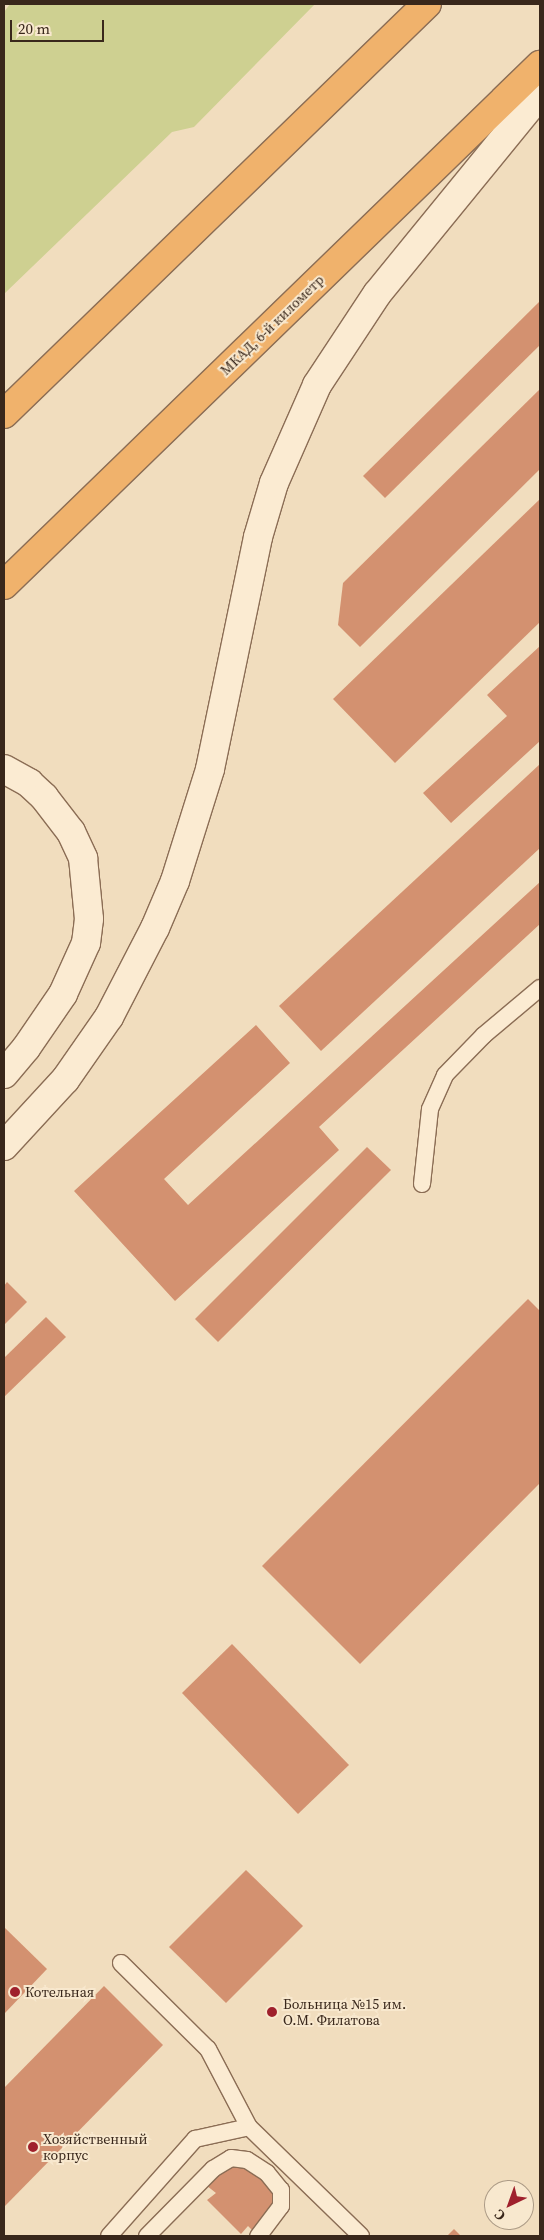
<!DOCTYPE html>
<meta charset="utf-8">
<style>
body{margin:0}
#map{position:relative;width:544px;height:2240px;overflow:hidden;background:#f1ddbe;font-family:"Source Serif 4",serif}
div>[style]{position:absolute}
.green>*{inset:0;background:#ced091}
.building>*{inset:0;background:#d39170}
.roads{filter:drop-shadow(1px 0 #8b6d55) drop-shadow(-1px 0 #8b6d55) drop-shadow(0 1px #8b6d55) drop-shadow(0 -1px #8b6d55)}
.service>*{height:16px;margin:-8px;padding:0 8px;transform-origin:8px;border-radius:8px;background:#fbebd2}
.secondary>*{height:28px;margin:-14px;padding:0 14px;transform-origin:14px;border-radius:14px;background:#fbebd2}
.trunk>*{height:28px;margin:-14px;padding:0 14px;transform-origin:14px;border-radius:14px;background:#f0b26c}
.dots>*{width:14px;height:14px;translate:-50% -50%;box-sizing:border-box;border:2px solid #f8e8ce;border-radius:50%}
span{translate:-50% -50%;white-space:nowrap;text-align:center;line-height:1.15;-webkit-text-stroke:4px #f8e8ce;paint-order:stroke}
.street-label{font-size:14px;color:#39271b}
.poi-label{font-size:14px;color:#39271b}
.left{translate:0 -50%;text-align:left}
.frame{position:absolute;inset:0;border:5px solid #39271b;pointer-events:none}
.north{position:absolute;left:484px;top:2180px;width:50px;height:50px;box-sizing:border-box;background:#f8e8ce;border:1px solid #ac9b86;border-radius:50%;rotate:222deg;font-size:14px;font-weight:700;line-height:20px;text-align:center;color:#39271b}
.north::after{content:'';display:block;margin:auto;width:18px;height:22px;background:#9f202c;clip-path:polygon(50% 0,100% 100%,50% 72%,0 100%)}
.scale{position:absolute;left:10px;top:20px;width:94px;height:22px;box-sizing:border-box;border:2px solid #39271b;border-top:0;padding-left:6px;font-size:15px;line-height:18px;white-space:nowrap;color:#39271b;-webkit-text-stroke:4px #f8e8ce;paint-order:stroke}
</style>
<div id="map">
<div class="green">
<div style="clip-path:polygon(10px 4px,315px 4px,194px 127px,172px 132px,4px 294px,4px 12px)"></div>
</div>
<div class="building">
<div style="clip-path:polygon(540px 301px,540px 345px,385px 498px,363px 476px)"></div>
<div style="clip-path:polygon(540px 389px,540px 469px,360px 647px,338px 625px,343px 583px)"></div>
<div style="clip-path:polygon(540px 499px,540px 622px,395px 763px,333px 699px)"></div>
<div style="clip-path:polygon(540px 646px,540px 741px,451px 823px,423px 793px,507px 716px,487px 695px)"></div>
<div style="clip-path:polygon(540px 764px,540px 848px,321px 1051px,279px 1006px)"></div>
<div style="clip-path:polygon(540px 882px,540px 924px,319px 1127px,339px 1150px,175px 1301px,74px 1191px,256px 1025px,290px 1063px,164px 1179px,188px 1205px)"></div>
<div style="clip-path:polygon(367px 1147px,391px 1170px,218px 1342px,195px 1319px)"></div>
<div style="clip-path:polygon(7px 1282px,27px 1302px,4px 1325px,4px 1286px)"></div>
<div style="clip-path:polygon(528px 1299px,540px 1311px,540px 1483px,360px 1664px,262px 1566px)"></div>
<div style="clip-path:polygon(46px 1317px,66px 1337px,4px 1397px,4px 1358px)"></div>
<div style="clip-path:polygon(232px 1644px,349px 1765px,298px 1814px,182px 1693px)"></div>
<div style="clip-path:polygon(246px 1870px,303px 1926px,226px 2003px,169px 1947px)"></div>
<div style="clip-path:polygon(4px 1927px,47px 1969px,4px 2014px)"></div>
<div style="clip-path:polygon(104px 1986px,163px 2045px,4px 2207px,4px 2088px)"></div>
<div style="clip-path:polygon(248px 2153px,286px 2204px,258px 2236px,248px 2226px,241px 2234px,207px 2200px,216px 2193px,197px 2178px)"></div>
<div style="clip-path:polygon(454px 2229px,461px 2236px,447px 2236px)"></div>
</div>
<div class="roads">
<div class="service">
<div style="left:422px;top:1184px;width:75px;rotate:-83.9deg"></div>
<div style="left:430px;top:1109px;width:37px;rotate:-66deg"></div>
<div style="left:445px;top:1075px;width:56px;rotate:-45.7deg"></div>
<div style="left:484px;top:1035px;width:73px;rotate:-40deg"></div>
<div style="left:121px;top:1963px;width:122px;rotate:44.7deg"></div>
<div style="left:208px;top:2049px;width:88px;rotate:62.3deg"></div>
<div style="left:109px;top:2236px;width:130px;rotate:-48.4deg"></div>
<div style="left:195px;top:2139px;width:55px;rotate:-12.5deg"></div>
<div style="left:249px;top:2127px;width:156px;rotate:44.2deg"></div>
<div style="left:147px;top:2236px;width:94px;rotate:-45.4deg"></div>
<div style="left:213px;top:2169px;width:21px;rotate:-31deg"></div>
<div style="left:231px;top:2158px;width:16px;rotate:7deg"></div>
<div style="left:247px;top:2160px;width:24px;rotate:33deg"></div>
<div style="left:267px;top:2173px;width:22px;rotate:51deg"></div>
<div style="left:281px;top:2190px;width:16px;rotate:90deg"></div>
<div style="left:281px;top:2206px;width:38px;rotate:127deg"></div>
</div>
<div class="secondary">
<div style="left:4px;top:769px;width:29px;rotate:29deg"></div>
<div style="left:29px;top:783px;width:21px;rotate:43deg"></div>
<div style="left:44px;top:797px;width:44px;rotate:52.4deg"></div>
<div style="left:71px;top:832px;width:29px;rotate:65deg"></div>
<div style="left:83px;top:858px;width:61px;rotate:84.4deg"></div>
<div style="left:89px;top:919px;width:24px;rotate:97deg"></div>
<div style="left:86px;top:943px;width:56px;rotate:114.3deg"></div>
<div style="left:63px;top:994px;width:65px;rotate:124.4deg"></div>
<div style="left:26px;top:1048px;width:34px;rotate:130deg"></div>
<div style="left:4px;top:1146px;width:90px;rotate:-47.3deg"></div>
<div style="left:65px;top:1080px;width:77px;rotate:-55.1deg"></div>
<div style="left:109px;top:1017px;width:100px;rotate:-62.7deg"></div>
<div style="left:155px;top:928px;width:51px;rotate:-66.9deg"></div>
<div style="left:175px;top:881px;width:117px;rotate:-72.6deg"></div>
<div style="left:210px;top:769px;width:237px;rotate:-78.3deg"></div>
<div style="left:258px;top:537px;width:56px;rotate:-73.5deg"></div>
<div style="left:274px;top:483px;width:107px;rotate:-66.3deg"></div>
<div style="left:317px;top:385px;width:109px;rotate:-56.6deg"></div>
<div style="left:377px;top:294px;width:258px;rotate:-50.8deg"></div>
</div>
<div class="trunk">
<div style="left:4px;top:414px;width:589px;rotate:-44.11deg"></div>
<div style="left:4px;top:585px;width:747px;rotate:-44.13deg"></div>
</div>
</div>
<div class="dots">
<div style="left:15px;top:1992px;background:#9f202c"></div>
<div style="left:272px;top:2012px;background:#9f202c"></div>
<div style="left:33px;top:2147px;background:#9f202c"></div>
</div>
<div class="street-label">
<span style="left:272px;top:325px;rotate:-44deg">МКАД, 6-й километр</span>
</div>
<div class="poi-label">
<span class="left" style="left:25px;top:1992px">Котельная</span>
<span class="left" style="left:283px;top:2012px">Больница №15 им.<br>О.М. Филатова</span>
<span class="left" style="left:43px;top:2147px">Хозяйственный<br>корпус</span>
</div>
<div class="frame"></div>
<div class="north">С</div>
<div class="scale">20 m</div>
</div>
